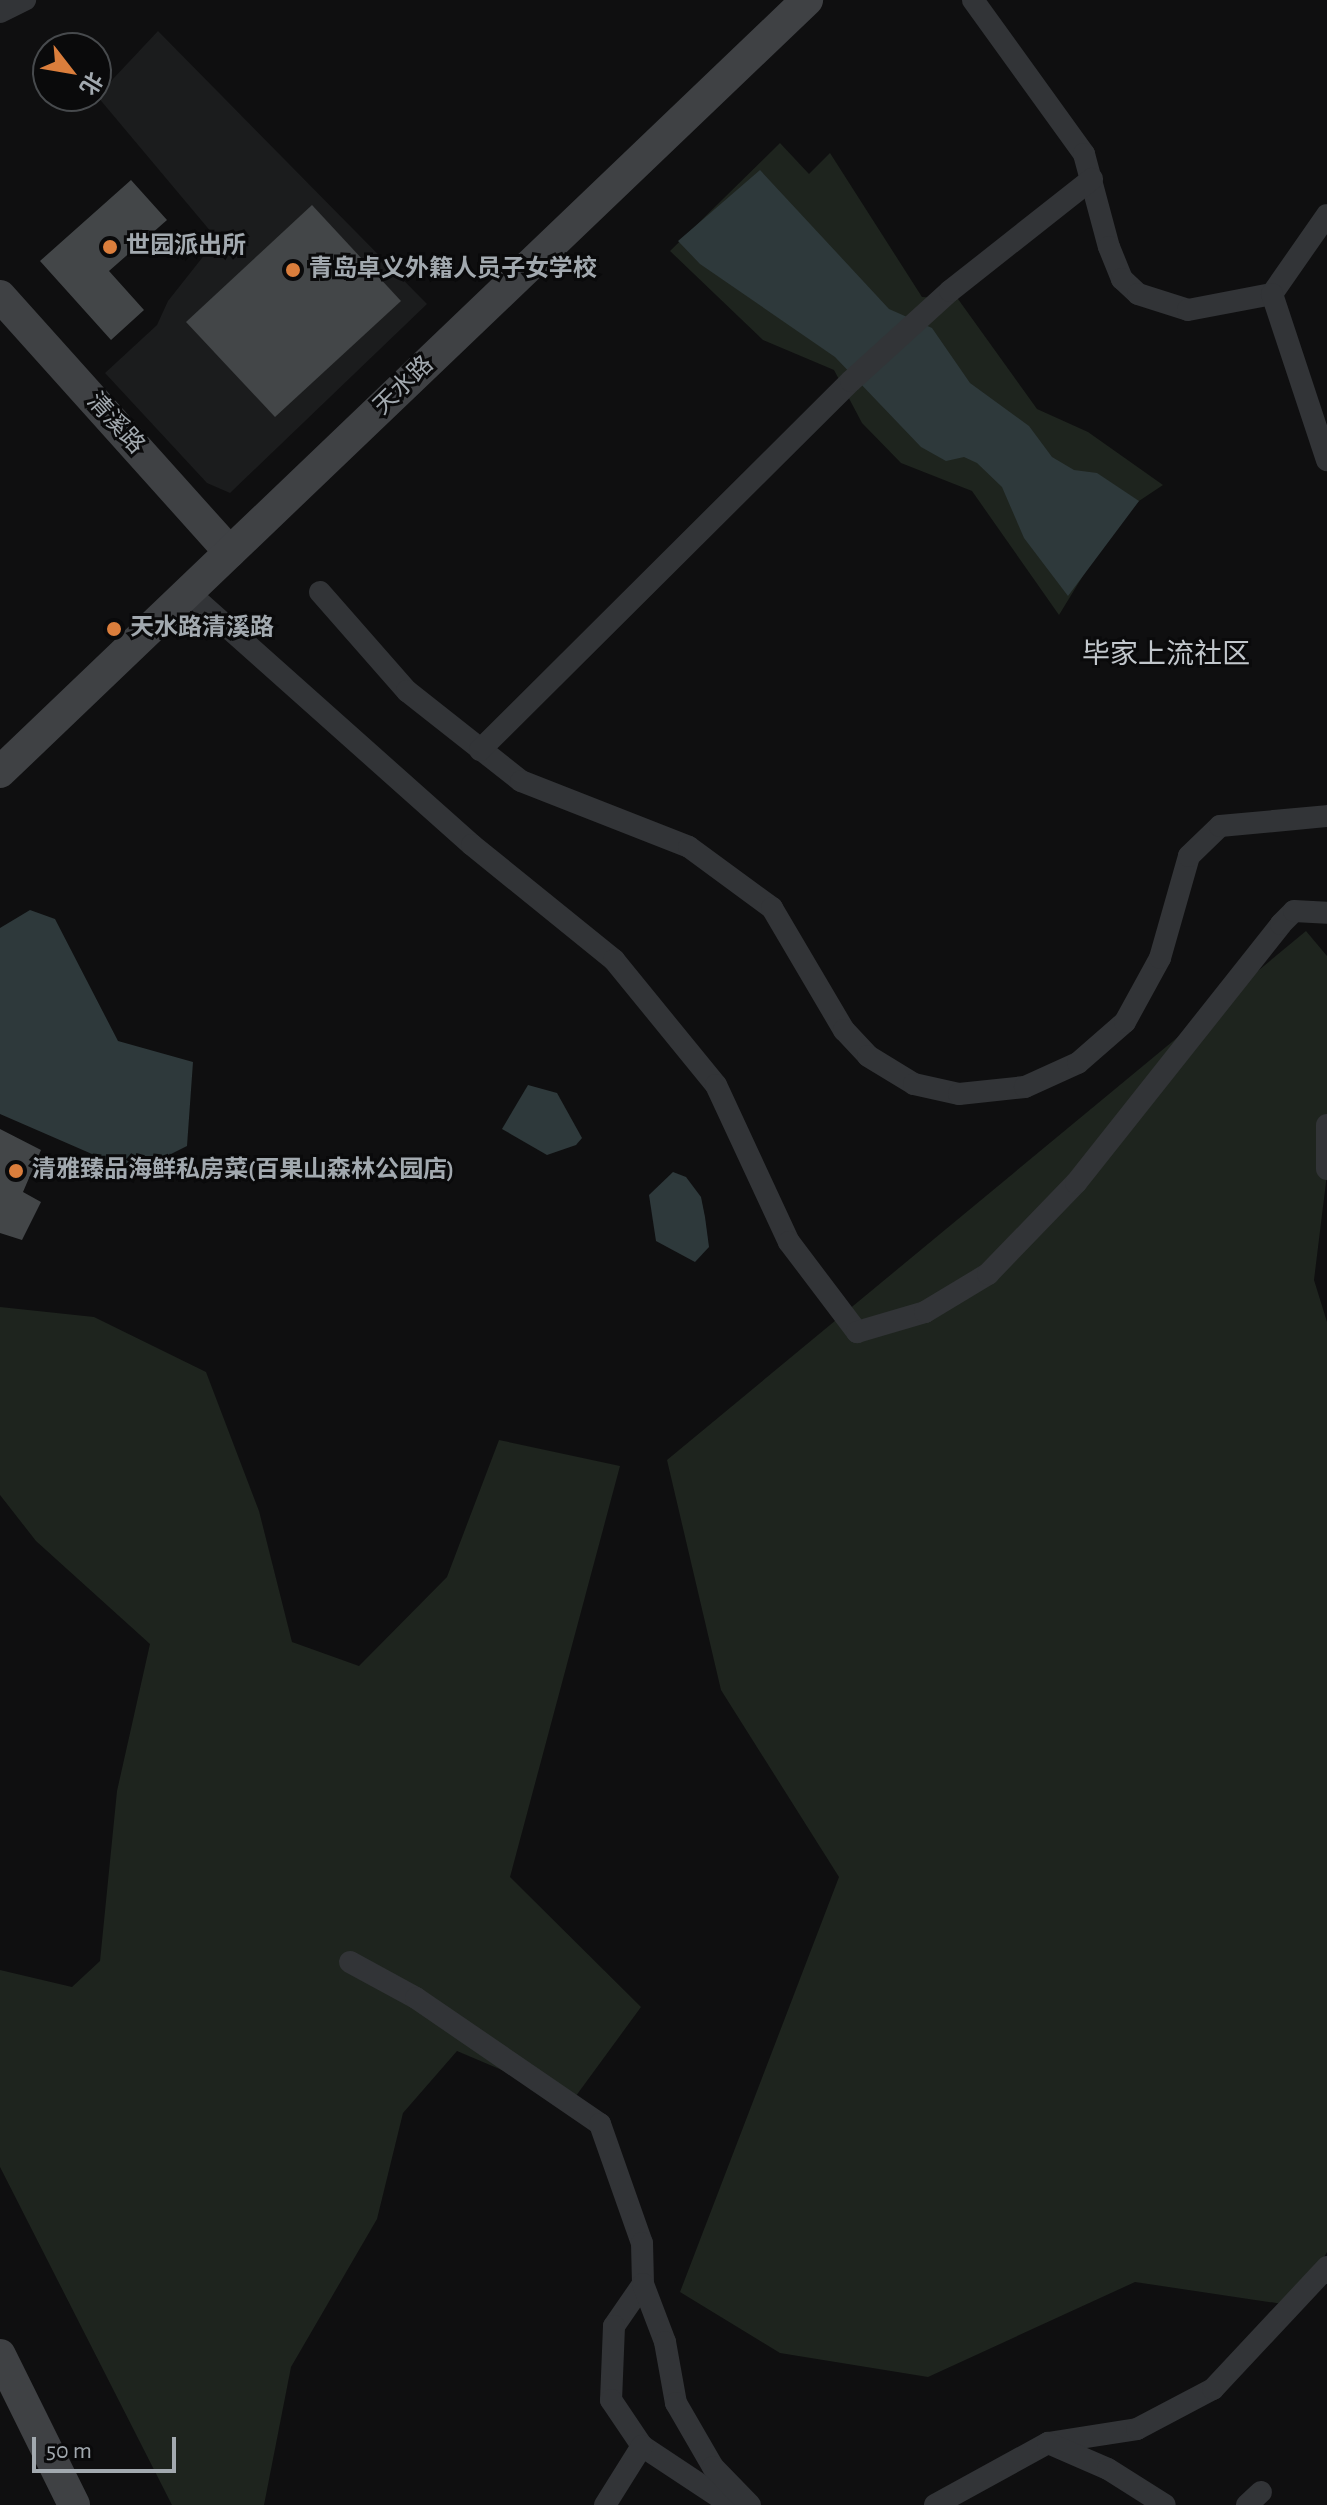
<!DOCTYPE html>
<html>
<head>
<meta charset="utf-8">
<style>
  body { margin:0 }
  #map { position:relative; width:1327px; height:2505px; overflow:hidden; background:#0f0f10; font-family:"Alegreya Sans","Noto Sans SC",sans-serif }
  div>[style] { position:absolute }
  .built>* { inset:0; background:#1b1c1d }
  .green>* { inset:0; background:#1e241e }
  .water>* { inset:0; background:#2e393b }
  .building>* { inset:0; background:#434648 }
  .street>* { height:22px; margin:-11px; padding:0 11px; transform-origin:11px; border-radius:11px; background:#323437 }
  .secondary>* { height:32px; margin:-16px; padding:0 16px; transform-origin:16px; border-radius:16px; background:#3f4144 }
  .dots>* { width:22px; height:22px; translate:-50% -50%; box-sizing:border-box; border:4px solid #0a0a0b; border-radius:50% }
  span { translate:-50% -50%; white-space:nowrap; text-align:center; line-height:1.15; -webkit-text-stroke:6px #0a0a0b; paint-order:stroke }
  .poi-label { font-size:24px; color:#a2a9af; font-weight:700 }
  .left { translate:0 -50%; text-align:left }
  .street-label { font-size:24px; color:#a2a9af }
  .quarter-label { font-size:28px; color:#c2c7cc }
  .north { position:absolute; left:32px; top:32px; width:80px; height:80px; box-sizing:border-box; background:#0a0a0b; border:2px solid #474a4d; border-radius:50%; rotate:121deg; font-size:22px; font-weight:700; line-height:32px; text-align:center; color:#a2a9af }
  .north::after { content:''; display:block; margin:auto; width:28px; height:36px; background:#db7e3c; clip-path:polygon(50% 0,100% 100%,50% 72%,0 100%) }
  .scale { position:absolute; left:32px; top:2437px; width:144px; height:36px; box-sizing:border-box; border:4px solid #a2a9af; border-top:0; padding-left:10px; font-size:24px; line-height:28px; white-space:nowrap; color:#a2a9af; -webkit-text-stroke:6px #0a0a0b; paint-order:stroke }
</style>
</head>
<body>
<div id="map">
  <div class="built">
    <div style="clip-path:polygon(158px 31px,427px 304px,230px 493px,207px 483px,105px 373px,157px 325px,168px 301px,217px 239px,97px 96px)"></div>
  </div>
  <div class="green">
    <div style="clip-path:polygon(780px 143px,809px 174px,830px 153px,922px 297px,958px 299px,1037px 409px,1088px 432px,1163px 485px,1139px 501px,1103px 543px,1059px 615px,972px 491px,901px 463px,862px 423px,834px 370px,763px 340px,670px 251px)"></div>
    <div style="clip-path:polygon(1306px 931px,1327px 956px,1327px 1174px,1314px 1280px,1327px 1322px,1327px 2252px,1296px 2306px,1135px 2282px,928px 2377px,780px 2353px,680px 2292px,839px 1877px,721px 1690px,667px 1460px)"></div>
    <div style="clip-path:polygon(0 1307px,94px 1317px,206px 1372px,259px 1511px,292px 1642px,359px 1666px,447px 1577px,499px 1440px,620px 1466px,510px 1877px,641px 2007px,573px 2100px,457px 2051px,403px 2113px,377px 2219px,291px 2367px,264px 2505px,172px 2505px,0 2167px,0 1970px,72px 1987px,100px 1961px,117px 1791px,150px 1644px,36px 1541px,0 1495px)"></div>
  </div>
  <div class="water">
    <div style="clip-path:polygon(760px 170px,889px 309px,932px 328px,970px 383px,1029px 426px,1052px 457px,1074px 470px,1097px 473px,1139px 501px,1068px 596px,1024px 538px,1002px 487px,977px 463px,964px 457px,946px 461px,921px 447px,835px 357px,700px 264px,678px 241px)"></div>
    <div style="clip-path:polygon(30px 910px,55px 919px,118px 1041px,193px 1062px,187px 1146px,155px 1162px,115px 1164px,0 1114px,0 928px)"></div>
    <div style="clip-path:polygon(528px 1085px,557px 1093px,582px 1138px,576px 1145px,547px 1155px,502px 1129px)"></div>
    <div style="clip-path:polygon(673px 1172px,686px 1177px,701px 1197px,705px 1217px,709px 1247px,695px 1262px,656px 1241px,649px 1195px)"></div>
  </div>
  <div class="building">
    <div style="clip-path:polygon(131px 180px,167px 220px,109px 271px,144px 310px,111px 340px,40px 261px)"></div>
    <div style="clip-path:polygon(312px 205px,401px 301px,275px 417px,186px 322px)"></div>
    <div style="clip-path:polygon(0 1129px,41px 1150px,23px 1192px,41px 1202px,22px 1240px,0 1233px)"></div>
  </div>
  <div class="street">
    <div style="left:973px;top:0;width:190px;rotate:54.2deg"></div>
    <div style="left:1084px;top:154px;width:96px;rotate:75deg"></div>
    <div style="left:1109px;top:247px;width:35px;rotate:68deg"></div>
    <div style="left:1122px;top:279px;width:22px;rotate:43deg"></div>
    <div style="left:1138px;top:294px;width:52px;rotate:17.7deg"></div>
    <div style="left:1188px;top:310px;width:86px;rotate:-10.8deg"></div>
    <div style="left:1272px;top:294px;width:96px;rotate:-55.2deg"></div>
    <div style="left:0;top:12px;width:28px;rotate:-26deg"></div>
    <div style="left:1272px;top:294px;width:175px;rotate:71.7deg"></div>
    <div style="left:188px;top:592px;width:380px;rotate:41.7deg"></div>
    <div style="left:472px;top:845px;width:183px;rotate:39deg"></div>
    <div style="left:614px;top:960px;width:161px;rotate:50.8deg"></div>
    <div style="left:716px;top:1085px;width:173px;rotate:65.1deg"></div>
    <div style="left:789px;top:1242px;width:113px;rotate:52.9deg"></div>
    <div style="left:857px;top:1332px;width:71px;rotate:-16.4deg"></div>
    <div style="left:925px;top:1312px;width:74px;rotate:-31.1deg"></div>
    <div style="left:988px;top:1274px;width:127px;rotate:-46deg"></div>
    <div style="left:1076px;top:1183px;width:330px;rotate:-51.6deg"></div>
    <div style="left:1281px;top:924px;width:18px;rotate:-45deg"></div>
    <div style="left:1294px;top:911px;width:33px;rotate:3deg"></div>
    <div style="left:320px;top:592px;width:132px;rotate:48.7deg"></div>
    <div style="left:407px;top:691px;width:145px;rotate:38.3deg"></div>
    <div style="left:521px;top:781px;width:180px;rotate:21.4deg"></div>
    <div style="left:689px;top:847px;width:103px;rotate:36.3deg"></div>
    <div style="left:772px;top:908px;width:142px;rotate:59.5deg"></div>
    <div style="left:844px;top:1030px;width:35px;rotate:47deg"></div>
    <div style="left:868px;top:1056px;width:54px;rotate:31.3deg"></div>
    <div style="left:914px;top:1084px;width:46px;rotate:12.5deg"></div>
    <div style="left:959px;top:1094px;width:66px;rotate:-6.1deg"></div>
    <div style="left:1025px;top:1087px;width:58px;rotate:-24.4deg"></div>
    <div style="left:1078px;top:1063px;width:62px;rotate:-41.1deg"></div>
    <div style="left:1125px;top:1022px;width:73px;rotate:-61.3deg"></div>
    <div style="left:1160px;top:958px;width:106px;rotate:-74.1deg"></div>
    <div style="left:1189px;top:856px;width:43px;rotate:-44.1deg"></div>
    <div style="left:1220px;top:826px;width:107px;rotate:-5.3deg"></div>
    <div style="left:480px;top:750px;width:523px;rotate:-44.85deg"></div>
    <div style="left:851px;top:381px;width:134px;rotate:-42.3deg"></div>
    <div style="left:950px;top:291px;width:181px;rotate:-38.3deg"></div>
    <div style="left:1327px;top:1125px;width:44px;rotate:90deg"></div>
    <div style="left:350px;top:1962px;width:75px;rotate:28.6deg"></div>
    <div style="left:416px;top:1998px;width:223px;rotate:34.4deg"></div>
    <div style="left:600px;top:2124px;width:126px;rotate:70.6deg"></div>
    <div style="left:642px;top:2243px;width:41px;rotate:88.6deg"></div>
    <div style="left:643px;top:2284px;width:51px;rotate:124.6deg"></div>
    <div style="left:614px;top:2326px;width:74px;rotate:92.3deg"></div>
    <div style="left:611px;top:2400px;width:55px;rotate:56deg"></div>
    <div style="left:642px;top:2446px;width:107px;rotate:33.5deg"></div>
    <div style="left:643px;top:2284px;width:62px;rotate:69.2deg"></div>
    <div style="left:665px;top:2342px;width:62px;rotate:79.8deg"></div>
    <div style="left:676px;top:2403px;width:74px;rotate:60deg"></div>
    <div style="left:713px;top:2467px;width:53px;rotate:45.8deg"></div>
    <div style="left:1048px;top:2443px;width:90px;rotate:-8.9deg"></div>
    <div style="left:1137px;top:2429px;width:86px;rotate:-27.8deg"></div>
    <div style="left:1213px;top:2389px;width:167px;rotate:-46.9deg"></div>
    <div style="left:605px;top:2505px;width:70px;rotate:-57.9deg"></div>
    <div style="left:935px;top:2505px;width:129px;rotate:-28.8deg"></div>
    <div style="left:1048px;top:2443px;width:65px;rotate:23.4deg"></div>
    <div style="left:1108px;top:2469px;width:67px;rotate:32.3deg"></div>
    <div style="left:1247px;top:2505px;width:19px;rotate:-43deg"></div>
  </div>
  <div class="secondary">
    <div style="left:0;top:296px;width:344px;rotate:48.1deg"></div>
    <div style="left:0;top:772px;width:1117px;rotate:-43.73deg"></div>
    <div style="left:0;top:2355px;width:167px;rotate:63.7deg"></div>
  </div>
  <div class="dots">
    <div style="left:110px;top:247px;background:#db7e3c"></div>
    <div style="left:293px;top:270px;background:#db7e3c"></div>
    <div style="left:114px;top:629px;background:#db7e3c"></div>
    <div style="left:16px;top:1171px;background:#db7e3c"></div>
  </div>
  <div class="poi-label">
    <span class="left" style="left:126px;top:247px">世园派出所</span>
    <span class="left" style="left:309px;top:270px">青岛卓义外籍人员子女学校</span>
    <span class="left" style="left:130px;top:629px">天水路清溪路</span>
    <span class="left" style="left:32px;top:1171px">清雅臻品海鲜私房菜(百果山森林公园店)</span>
  </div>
  <div class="street-label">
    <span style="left:404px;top:386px;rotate:-44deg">天水路</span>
    <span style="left:115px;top:424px;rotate:48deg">清溪路</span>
  </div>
  <div class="quarter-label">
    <span style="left:1166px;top:655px">毕家上流社区</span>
  </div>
  <div class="north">北</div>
  <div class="scale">50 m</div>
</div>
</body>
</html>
